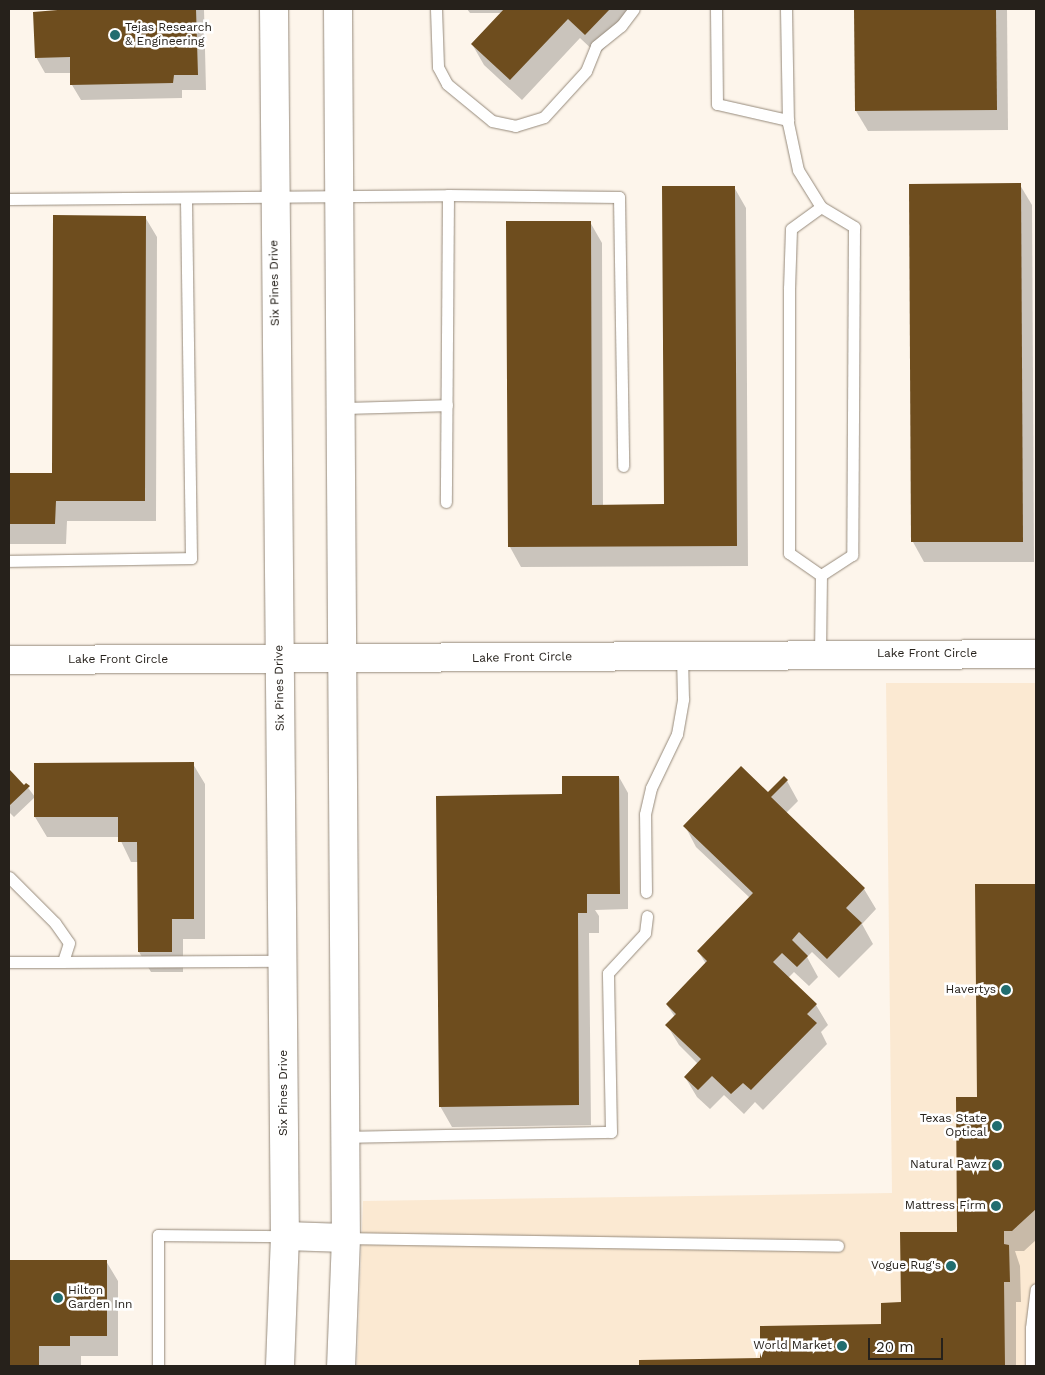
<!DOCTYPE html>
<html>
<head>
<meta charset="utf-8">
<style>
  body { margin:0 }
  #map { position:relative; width:1045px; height:1375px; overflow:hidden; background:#fdf5eb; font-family:"Work Sans",sans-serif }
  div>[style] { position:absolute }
  .built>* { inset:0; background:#fbe9d2 }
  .shadow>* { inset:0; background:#0003 }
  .building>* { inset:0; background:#6e4d1e }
  .roads { filter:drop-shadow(0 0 1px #968a7b) drop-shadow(0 0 1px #968a7b) }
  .service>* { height:11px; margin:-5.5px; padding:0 5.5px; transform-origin:5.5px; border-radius:5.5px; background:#fff }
  .tertiary>* { height:28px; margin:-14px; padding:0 14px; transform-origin:14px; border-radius:14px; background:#fff }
  .dots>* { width:14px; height:14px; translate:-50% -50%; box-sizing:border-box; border:2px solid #fff; border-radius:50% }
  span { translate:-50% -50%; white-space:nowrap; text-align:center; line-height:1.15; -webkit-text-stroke:5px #fff; paint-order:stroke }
  .poi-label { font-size:12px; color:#26211b }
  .left { translate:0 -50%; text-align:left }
  .right { translate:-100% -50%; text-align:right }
  .street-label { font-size:12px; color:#26211b }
  .frame { position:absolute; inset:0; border:10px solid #26211b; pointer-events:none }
  .scale { position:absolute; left:868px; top:1338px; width:75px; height:22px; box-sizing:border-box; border:2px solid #26211b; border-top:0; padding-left:6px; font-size:15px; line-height:18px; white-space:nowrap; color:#26211b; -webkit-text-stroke:4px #fff; paint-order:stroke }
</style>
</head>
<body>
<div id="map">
  <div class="built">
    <div style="clip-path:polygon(886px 683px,1036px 683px,1036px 1366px,357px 1366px,363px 1201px,892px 1193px)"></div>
  </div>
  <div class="shadow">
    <div style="clip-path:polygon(71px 9px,204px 9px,206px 90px,182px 90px,182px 98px,81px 100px,72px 85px,72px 73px,45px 73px,36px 57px)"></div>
    <div style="clip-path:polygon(467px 9px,639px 9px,639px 10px,598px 55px,580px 38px,522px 100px,484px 65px,472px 44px,501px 13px,470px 13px)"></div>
    <div style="clip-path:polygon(855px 9px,1007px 9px,1008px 130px,868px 131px,856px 111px)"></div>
    <div style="clip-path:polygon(910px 185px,1020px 185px,1032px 205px,1034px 562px,924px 562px,913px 542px)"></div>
    <div style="clip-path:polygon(734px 187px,746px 208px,748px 566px,521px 567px,510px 547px,590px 222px,602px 243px,603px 506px,665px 506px)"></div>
    <div style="clip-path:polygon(145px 217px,157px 237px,156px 521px,67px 521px,66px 544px,9px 544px,9px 474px,53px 474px)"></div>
    <div style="clip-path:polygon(193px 764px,205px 784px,205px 939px,183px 939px,183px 972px,151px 972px,139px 952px,139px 862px,131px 862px,119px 837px,47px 837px,35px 817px)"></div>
    <div style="clip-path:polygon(9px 771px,24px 787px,26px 785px,35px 797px,14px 817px,9px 812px)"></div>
    <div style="clip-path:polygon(619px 777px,628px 793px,628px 909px,595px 910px,599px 916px,599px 933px,589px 933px,591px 1125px,452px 1127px,440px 1106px,561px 796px)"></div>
    <div style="clip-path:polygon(787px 781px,798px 801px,786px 813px,864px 889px,876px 909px,862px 924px,873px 944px,839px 978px,812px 952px,807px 957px,818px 977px,809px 986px,794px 972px,788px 978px,816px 1005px,828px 1025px,821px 1032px,827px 1044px,763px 1110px,755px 1102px,744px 1114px,724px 1095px,710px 1109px,697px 1097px,685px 1077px,698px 1064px,679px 1045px,667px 1025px,675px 1017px,667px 1005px,706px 964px,698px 951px,750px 898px,696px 847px,685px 826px,768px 794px)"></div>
    <div style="clip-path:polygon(976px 885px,1036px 885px,1036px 1240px,1024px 1251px,1015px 1251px,1020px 1266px,1021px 1302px,1016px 1302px,1016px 1366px,640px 1366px,640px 1361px,761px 1359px,882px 1325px,959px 1233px,979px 1098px)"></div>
    <div style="clip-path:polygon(9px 1261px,106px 1261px,118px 1281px,118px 1356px,81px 1356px,81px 1366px,9px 1366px)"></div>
  </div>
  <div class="building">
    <div style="clip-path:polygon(70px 9px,196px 9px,198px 75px,174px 75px,173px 83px,70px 85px,70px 57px,35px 58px,33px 12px)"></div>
    <div style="clip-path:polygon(504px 9px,610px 9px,585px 35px,568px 19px,510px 80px,471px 44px)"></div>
    <div style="clip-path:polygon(854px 9px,996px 9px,997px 110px,855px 111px)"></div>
    <div style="clip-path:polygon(1021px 183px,1023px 542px,911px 542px,909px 184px)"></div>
    <div style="clip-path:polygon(662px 186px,735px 186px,737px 546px,508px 547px,506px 221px,591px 221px,592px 505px,664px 504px)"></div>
    <div style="clip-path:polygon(53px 215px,146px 216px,145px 501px,56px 501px,55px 524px,9px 524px,9px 473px,52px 473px)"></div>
    <div style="clip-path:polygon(194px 762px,194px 919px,172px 919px,172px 952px,138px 952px,137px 842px,118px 842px,118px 817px,34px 817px,34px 763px)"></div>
    <div style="clip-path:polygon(741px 766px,768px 792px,784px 776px,788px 780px,771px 797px,865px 888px,846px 908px,862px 923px,827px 959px,799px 932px,792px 940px,808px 956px,797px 967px,782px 953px,773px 962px,817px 1004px,807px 1014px,817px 1023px,751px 1090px,743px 1083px,731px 1094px,712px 1076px,698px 1090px,684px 1077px,701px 1059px,665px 1025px,676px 1014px,666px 1004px,707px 961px,697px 951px,753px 893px,683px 826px)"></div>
    <div style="clip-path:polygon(9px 769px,24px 785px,26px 783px,30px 786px,9px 806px)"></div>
    <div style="clip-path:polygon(562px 776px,619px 776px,620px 894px,587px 894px,587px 913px,578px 913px,579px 1105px,439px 1107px,436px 796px,562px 794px)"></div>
    <div style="clip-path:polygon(975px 884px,1036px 884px,1036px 1209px,1012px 1231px,1004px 1231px,1004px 1244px,1009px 1245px,1010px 1282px,1004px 1282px,1005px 1366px,639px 1366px,639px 1360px,760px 1358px,760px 1326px,881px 1324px,881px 1303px,901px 1302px,900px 1232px,957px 1232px,956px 1097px,977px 1097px)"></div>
    <div style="clip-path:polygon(9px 1260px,107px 1260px,107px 1336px,70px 1336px,70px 1346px,39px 1346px,39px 1366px,9px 1366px)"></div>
  </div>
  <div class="roads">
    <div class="service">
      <div style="left:436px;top:9px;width:58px;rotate:88deg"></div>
      <div style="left:438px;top:67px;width:19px;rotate:62deg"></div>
      <div style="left:447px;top:84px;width:58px;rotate:39.4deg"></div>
      <div style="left:492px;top:121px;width:24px;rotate:12deg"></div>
      <div style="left:515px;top:126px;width:30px;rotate:-17deg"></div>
      <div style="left:544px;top:117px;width:62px;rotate:-47.6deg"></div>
      <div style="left:586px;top:71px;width:27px;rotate:-68deg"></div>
      <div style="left:596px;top:46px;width:32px;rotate:-39deg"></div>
      <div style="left:621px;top:26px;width:21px;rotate:-53deg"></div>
      <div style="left:716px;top:9px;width:95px;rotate:89.4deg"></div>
      <div style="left:717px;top:104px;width:73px;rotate:12.7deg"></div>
      <div style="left:786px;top:9px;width:114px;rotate:89deg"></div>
      <div style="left:788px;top:123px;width:48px;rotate:78deg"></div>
      <div style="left:798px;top:170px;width:44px;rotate:58.1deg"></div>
      <div style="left:821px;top:207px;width:39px;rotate:31deg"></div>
      <div style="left:854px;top:227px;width:328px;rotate:90.3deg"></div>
      <div style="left:852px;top:555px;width:37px;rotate:147deg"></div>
      <div style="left:448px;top:195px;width:171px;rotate:0.7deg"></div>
      <div style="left:619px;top:197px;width:269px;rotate:89.1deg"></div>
      <div style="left:9px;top:199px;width:439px;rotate:-0.5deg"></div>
      <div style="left:448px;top:195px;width:307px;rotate:90.4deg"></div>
      <div style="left:821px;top:207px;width:37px;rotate:144deg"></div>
      <div style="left:791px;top:229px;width:59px;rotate:91.9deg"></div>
      <div style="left:789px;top:288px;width:265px;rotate:90deg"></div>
      <div style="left:789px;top:553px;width:39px;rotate:35deg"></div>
      <div style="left:341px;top:408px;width:106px;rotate:-1.6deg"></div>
      <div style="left:9px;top:561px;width:182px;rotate:-0.9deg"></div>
      <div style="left:191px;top:558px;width:360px;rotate:-90.8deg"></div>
      <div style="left:820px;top:655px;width:80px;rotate:-89.3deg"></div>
      <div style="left:9px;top:877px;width:65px;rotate:45deg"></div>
      <div style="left:55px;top:923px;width:24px;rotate:55deg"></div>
      <div style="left:69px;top:943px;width:20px;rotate:108deg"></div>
      <div style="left:63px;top:962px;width:54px;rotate:180deg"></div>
      <div style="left:646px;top:892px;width:78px;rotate:-90.7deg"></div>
      <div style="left:645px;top:814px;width:27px;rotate:-77deg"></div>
      <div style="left:651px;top:788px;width:60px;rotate:-64.3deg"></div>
      <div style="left:677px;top:734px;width:36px;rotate:-80deg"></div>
      <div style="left:683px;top:699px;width:43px;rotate:-91.3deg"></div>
      <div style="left:63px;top:962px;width:219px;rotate:-0.3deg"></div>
      <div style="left:345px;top:1137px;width:266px;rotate:-1.1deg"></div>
      <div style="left:611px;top:1132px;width:159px;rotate:-91.1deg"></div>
      <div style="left:608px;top:973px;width:54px;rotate:-47.2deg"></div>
      <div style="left:645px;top:933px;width:17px;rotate:-83deg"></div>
      <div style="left:346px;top:1238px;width:492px;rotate:0.9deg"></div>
      <div style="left:158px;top:1366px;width:131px;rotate:-90deg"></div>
      <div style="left:158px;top:1235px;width:127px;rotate:0.5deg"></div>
      <div style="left:1031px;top:1366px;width:38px;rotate:-90deg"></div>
      <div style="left:1031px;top:1328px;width:39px;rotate:-83deg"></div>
    </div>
    <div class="tertiary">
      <div style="left:274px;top:9px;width:1227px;rotate:89.49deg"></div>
      <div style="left:285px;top:1236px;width:130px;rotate:92.2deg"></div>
      <div style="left:338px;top:9px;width:1229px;rotate:89.63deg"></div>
      <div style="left:346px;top:1238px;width:128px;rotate:92.2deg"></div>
      <div style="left:9px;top:660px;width:1027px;rotate:-0.33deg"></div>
      <div style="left:285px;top:1236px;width:61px;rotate:1.9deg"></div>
    </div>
  </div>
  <div class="dots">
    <div style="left:115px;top:35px;background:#216d6f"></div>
    <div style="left:1006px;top:990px;background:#216d6f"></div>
    <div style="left:997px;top:1126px;background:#216d6f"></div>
    <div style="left:997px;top:1165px;background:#216d6f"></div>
    <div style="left:996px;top:1206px;background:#216d6f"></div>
    <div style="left:951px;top:1266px;background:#216d6f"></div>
    <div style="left:58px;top:1298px;background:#216d6f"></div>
    <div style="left:842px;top:1346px;background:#216d6f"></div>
  </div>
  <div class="poi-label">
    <span class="left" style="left:125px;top:35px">Tejas Research<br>&amp; Engineering</span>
    <span class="right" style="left:996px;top:990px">Havertys</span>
    <span class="right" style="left:987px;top:1126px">Texas State<br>Optical</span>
    <span class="right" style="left:987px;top:1165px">Natural Pawz</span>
    <span class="right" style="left:986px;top:1206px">Mattress Firm</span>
    <span class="right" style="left:941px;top:1266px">Vogue Rug's</span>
    <span class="left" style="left:68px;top:1298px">Hilton<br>Garden Inn</span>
    <span class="right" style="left:832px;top:1346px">World Market</span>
  </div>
  <div class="street-label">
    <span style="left:275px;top:283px;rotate:-91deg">Six Pines Drive</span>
    <span style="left:927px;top:654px">Lake Front Circle</span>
    <span style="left:522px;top:658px;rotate:-1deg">Lake Front Circle</span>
    <span style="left:118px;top:660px">Lake Front Circle</span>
    <span style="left:280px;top:688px;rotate:-91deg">Six Pines Drive</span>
    <span style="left:284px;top:1093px;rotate:-90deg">Six Pines Drive</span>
  </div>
  <div class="frame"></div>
  <div class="scale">20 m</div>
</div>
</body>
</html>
